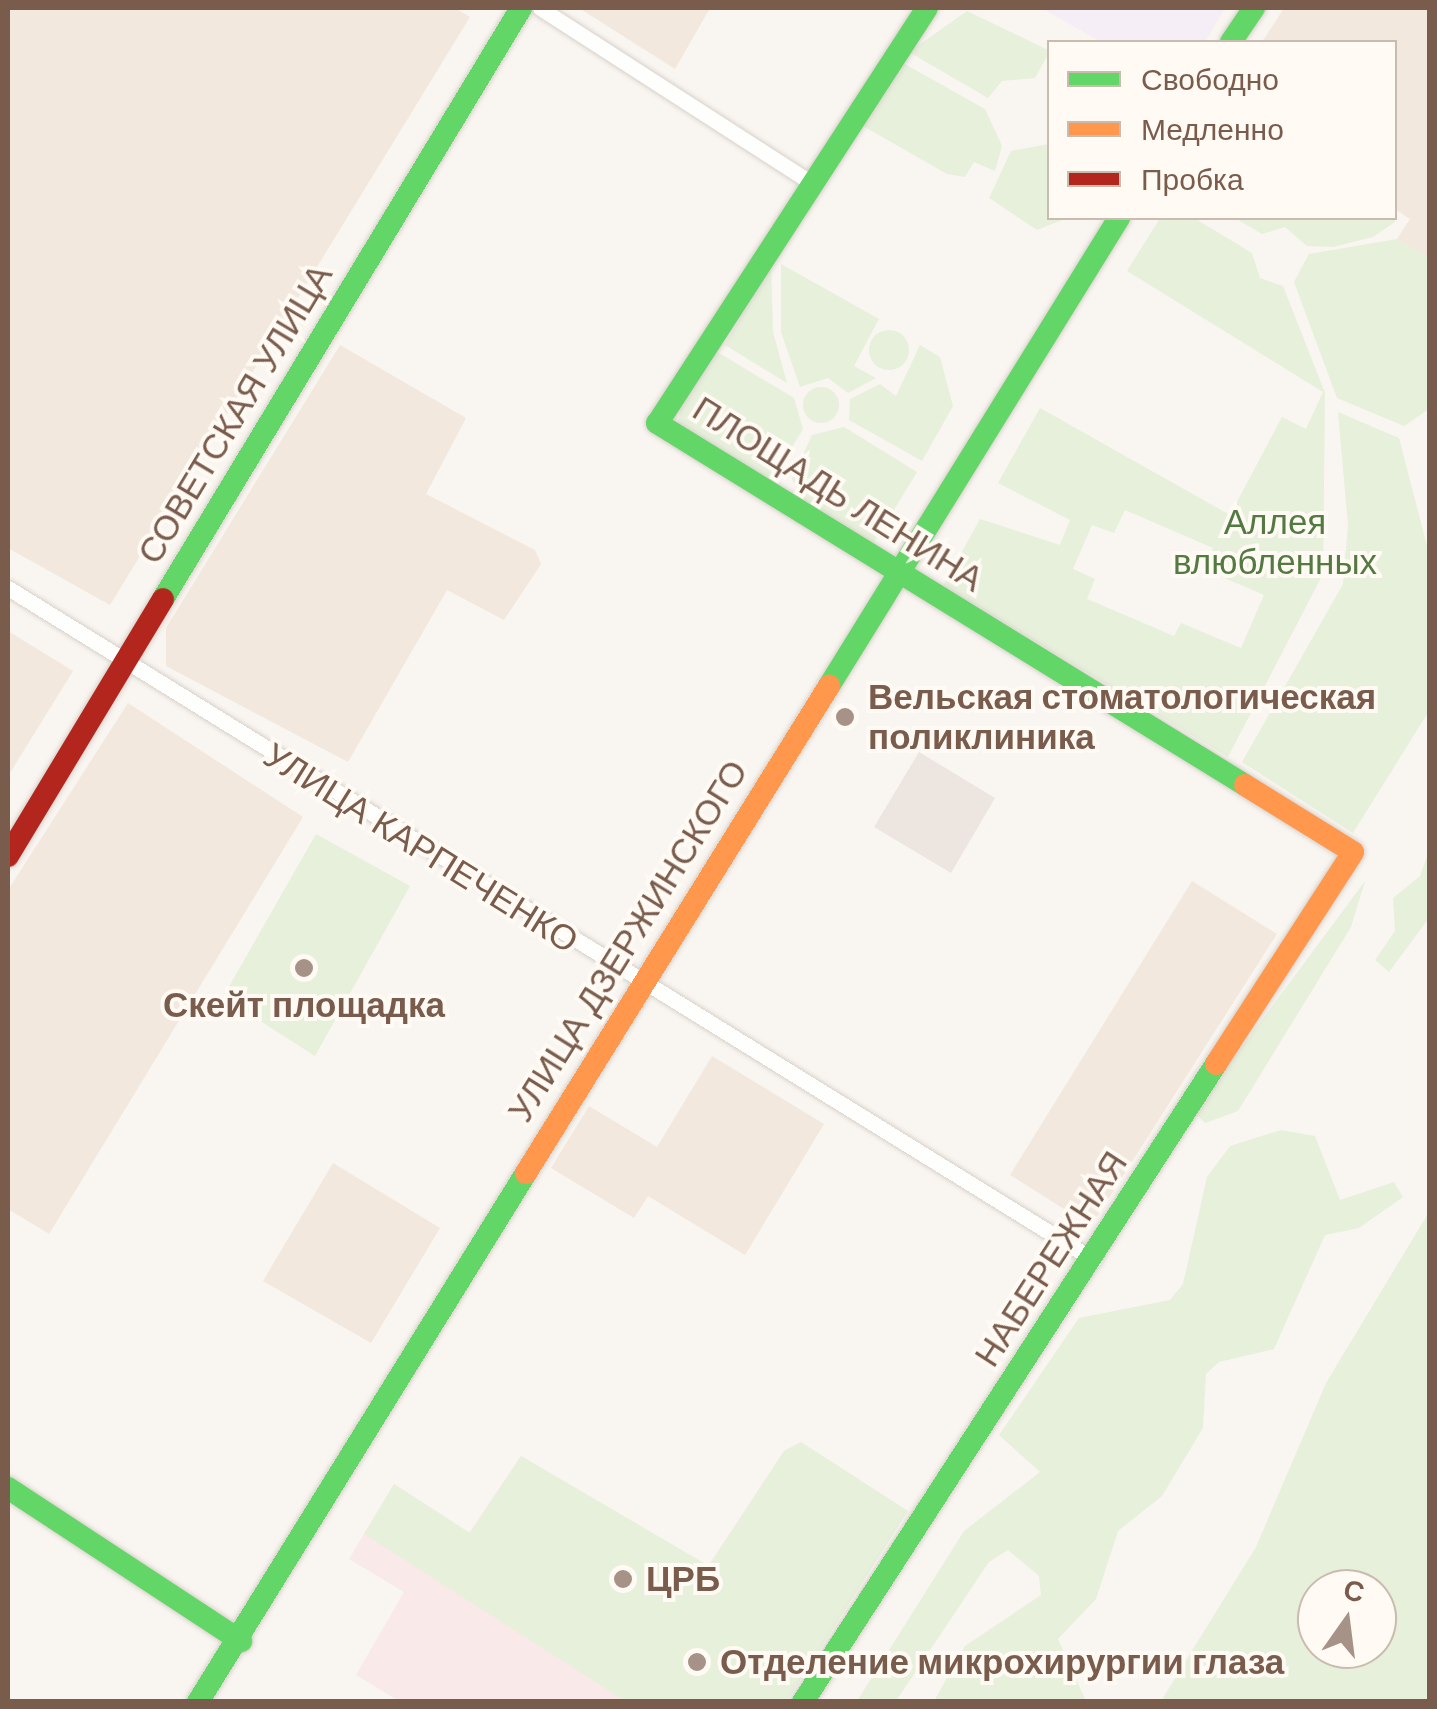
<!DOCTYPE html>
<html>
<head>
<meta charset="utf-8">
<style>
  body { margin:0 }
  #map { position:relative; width:1437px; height:1709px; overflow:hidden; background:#f9f5f0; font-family:"DM Sans",sans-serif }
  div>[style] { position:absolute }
  .residential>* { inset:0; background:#f2e8de }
  .industrial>* { inset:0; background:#ede5e0 }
  .education>* { inset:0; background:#f6eef6 }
  .medical>* { inset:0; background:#fae9e9 }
  .green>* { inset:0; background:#e7f0db }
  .round { border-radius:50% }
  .roads { filter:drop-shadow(0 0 2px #d7d1cb) drop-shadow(0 0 2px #d7d1cb) }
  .street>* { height:15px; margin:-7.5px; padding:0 7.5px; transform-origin:7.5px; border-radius:7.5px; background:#fefefd }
  .fast>* { height:22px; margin:-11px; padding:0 11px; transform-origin:11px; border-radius:11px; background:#63d668 }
  .slow>* { height:22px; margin:-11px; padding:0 11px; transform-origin:11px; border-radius:11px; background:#ff974d }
  .jam>* { height:22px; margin:-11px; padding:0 11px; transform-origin:11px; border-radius:11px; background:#b3261e }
  .dots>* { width:28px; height:28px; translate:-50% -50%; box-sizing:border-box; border:5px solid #fffaf3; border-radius:50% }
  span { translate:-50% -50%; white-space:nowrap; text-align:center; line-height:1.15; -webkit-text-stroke:8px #fffaf3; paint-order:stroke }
  .street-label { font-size:35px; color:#7a5c4d }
  .park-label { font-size:35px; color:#537a41 }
  .poi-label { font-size:35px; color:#7a5c4d; font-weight:700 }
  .left { translate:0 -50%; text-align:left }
  .frame { position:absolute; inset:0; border:10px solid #7a5c4d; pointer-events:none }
  .legend { position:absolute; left:1047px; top:40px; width:350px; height:180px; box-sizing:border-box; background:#fffaf3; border:2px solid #cabbb1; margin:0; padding:12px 18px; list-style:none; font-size:30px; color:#7a5c4d }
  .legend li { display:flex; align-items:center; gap:20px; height:50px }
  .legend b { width:50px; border:2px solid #cabbb1 }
  .north { position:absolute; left:1297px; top:1569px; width:100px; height:100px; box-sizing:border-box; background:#fffaf3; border:2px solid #cabbb1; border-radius:50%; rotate:14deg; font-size:28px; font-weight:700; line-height:40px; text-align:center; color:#7a5c4d }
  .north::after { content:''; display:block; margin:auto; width:35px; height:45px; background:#a69286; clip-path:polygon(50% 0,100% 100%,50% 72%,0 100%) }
</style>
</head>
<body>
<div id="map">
  <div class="residential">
    <div style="clip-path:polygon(8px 8px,455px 8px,470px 17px,110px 605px,8px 548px)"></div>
    <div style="clip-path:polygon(579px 8px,710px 8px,675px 69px)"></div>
    <div style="clip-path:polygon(1284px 8px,1429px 8px,1429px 258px,1397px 239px,1410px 219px,1395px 209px,1394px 42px,1262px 42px)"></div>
    <div style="clip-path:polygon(340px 345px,466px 418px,426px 494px,535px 550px,541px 564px,504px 620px,447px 590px,348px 762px,166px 666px,166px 628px)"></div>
    <div style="clip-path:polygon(8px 631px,73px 671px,8px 776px)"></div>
    <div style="clip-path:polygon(128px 703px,303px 817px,49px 1234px,8px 1209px,8px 890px)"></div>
    <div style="clip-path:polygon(1192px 881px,1277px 934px,1091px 1226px,1010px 1175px)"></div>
    <div style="clip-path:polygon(712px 1056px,824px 1124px,745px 1255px,648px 1196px,634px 1218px,551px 1168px,589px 1106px,657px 1147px)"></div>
    <div style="clip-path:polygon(333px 1163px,440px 1228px,371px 1343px,263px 1281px)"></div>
  </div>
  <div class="industrial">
    <div style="clip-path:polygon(919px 752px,995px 798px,951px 873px,874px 827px)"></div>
  </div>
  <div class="education">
    <div style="clip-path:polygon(1041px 8px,1225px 8px,1205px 42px,1101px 42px)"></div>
  </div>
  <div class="medical">
    <div style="clip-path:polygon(801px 1442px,785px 1701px,399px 1701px,356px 1675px,404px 1592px,349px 1559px,394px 1484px,469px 1533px,521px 1456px,708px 1566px,784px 1451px)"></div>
  </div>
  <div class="green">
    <div style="clip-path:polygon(967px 11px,1050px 51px,1035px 78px,1002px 81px,988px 98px,909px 52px)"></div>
    <div style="clip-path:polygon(903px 63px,985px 109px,1002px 146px,995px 171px,974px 162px,965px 177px,947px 174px,863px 126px)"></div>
    <div style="clip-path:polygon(1049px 144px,1050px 218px,1067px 218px,1037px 230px,989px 198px,1011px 151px)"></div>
    <div style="clip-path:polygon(1395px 209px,1395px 222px,1373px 237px,1333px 247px,1307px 246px,1285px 227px,1262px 234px,1235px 218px,1394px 218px)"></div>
    <div style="clip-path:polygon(evenodd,1160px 218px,1194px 218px,1252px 253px,1260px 278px,1283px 286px,1325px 393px,1323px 574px,1228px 757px,943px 586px,980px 519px,1060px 545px,1070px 520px,998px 483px,1040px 408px,1230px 515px,1282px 417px,1306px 429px,1323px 392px,1127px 271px,1160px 218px,1125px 510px,1213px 548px,1204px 569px,1264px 595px,1241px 648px,1181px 623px,1174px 636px,1087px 599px,1095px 579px,1073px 569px,1092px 525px,1114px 533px,1125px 510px)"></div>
    <div style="clip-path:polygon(1397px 239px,1430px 258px,1429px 409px,1404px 426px,1337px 398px,1294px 282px,1309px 254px)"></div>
    <div style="clip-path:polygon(771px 264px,773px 332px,787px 383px,725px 345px)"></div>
    <div style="clip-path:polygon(781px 264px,879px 319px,854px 366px,876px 378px,848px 393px,828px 378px,800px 387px,781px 332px)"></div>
    <div class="round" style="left:869px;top:330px;width:40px;height:40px"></div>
    <div style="clip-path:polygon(920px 345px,940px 357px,953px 406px,922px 461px,849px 420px,850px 399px,880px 384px,896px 396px)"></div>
    <div style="clip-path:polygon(714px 350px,794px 398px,803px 429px,770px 484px,678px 426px,681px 402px)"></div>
    <div class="round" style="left:803px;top:387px;width:36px;height:36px"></div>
    <div style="clip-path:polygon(1338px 412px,1399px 438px,1430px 557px,1429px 711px,1353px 833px,1242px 762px,1343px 584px,1348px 526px)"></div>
    <div style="clip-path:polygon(844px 427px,917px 472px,871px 547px,805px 507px,792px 479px,812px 435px)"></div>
    <div style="clip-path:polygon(316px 834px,410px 886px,315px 1056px,223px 997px)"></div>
    <div style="clip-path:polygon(1429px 851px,1429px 918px,1389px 972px,1375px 960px,1395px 931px,1393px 898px,1420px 876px)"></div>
    <div style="clip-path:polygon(1365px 881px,1351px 927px,1238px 1111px,1205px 1123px,1193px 1111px,1212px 1063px,1244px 1044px)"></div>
    <div style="clip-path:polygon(1281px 1130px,1315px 1136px,1340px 1200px,1394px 1182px,1403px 1197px,1359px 1228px,1325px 1235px,1274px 1349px,1219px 1362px,1206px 1374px,1203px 1428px,1162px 1496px,1118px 1531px,1096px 1599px,1058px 1639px,1086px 1701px,934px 1701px,965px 1646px,1041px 1595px,1039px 1576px,1008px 1550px,989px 1562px,896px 1701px,857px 1701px,964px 1531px,1040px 1472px,999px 1435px,1079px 1318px,1170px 1300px,1183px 1284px,1207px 1177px,1230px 1146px)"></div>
    <div style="clip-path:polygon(evenodd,1429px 1212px,1429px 1701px,1161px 1701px,1256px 1547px,1326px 1383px,1429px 1212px,1317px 1589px,1377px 1589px,1377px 1649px,1317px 1649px,1317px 1589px)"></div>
    <div style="clip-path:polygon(801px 1442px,908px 1511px,787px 1701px,625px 1701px,364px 1534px,394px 1484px,470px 1533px,521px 1456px,709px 1566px,784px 1451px)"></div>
  </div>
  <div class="roads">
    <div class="street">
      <div style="left:540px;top:8px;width:325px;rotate:32.8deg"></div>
      <div style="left:8px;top:588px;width:1277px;rotate:31.75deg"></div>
    </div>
    <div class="fast">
      <div style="left:927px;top:8px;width:495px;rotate:123deg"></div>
      <div style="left:657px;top:423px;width:690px;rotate:31.62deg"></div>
      <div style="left:1231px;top:42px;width:41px;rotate:-55.9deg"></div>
      <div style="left:163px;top:599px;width:691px;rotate:-58.79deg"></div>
      <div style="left:829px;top:686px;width:551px;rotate:-58.22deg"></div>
      <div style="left:8px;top:1488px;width:279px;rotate:33.3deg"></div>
      <div style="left:198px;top:1702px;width:622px;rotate:-58.2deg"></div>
      <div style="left:803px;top:1702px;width:760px;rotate:-57.08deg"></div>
    </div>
    <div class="slow">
      <div style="left:1216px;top:1064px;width:252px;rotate:-57.1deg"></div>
      <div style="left:1353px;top:852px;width:127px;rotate:-148.2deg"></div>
      <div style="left:526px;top:1173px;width:574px;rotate:-58.11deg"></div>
    </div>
    <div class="jam">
      <div style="left:8px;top:856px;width:300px;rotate:-58.9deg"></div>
    </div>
  </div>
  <div class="dots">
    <div style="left:845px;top:717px;background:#a69286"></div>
    <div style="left:304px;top:968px;background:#a69286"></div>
    <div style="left:623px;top:1579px;background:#a69286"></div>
    <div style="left:697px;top:1662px;background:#a69286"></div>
  </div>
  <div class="street-label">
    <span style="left:235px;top:414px;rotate:-59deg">СОВЕТСКАЯ УЛИЦА</span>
    <span style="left:838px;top:494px;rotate:32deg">ПЛОЩАДЬ ЛЕНИНА</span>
    <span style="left:421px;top:848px;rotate:32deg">УЛИЦА КАРПЕЧЕНКО</span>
    <span style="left:628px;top:941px;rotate:-58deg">УЛИЦА ДЗЕРЖИНСКОГО</span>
    <span style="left:1051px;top:1259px;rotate:-57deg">НАБЕРЕЖНАЯ</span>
  </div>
  <div class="park-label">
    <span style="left:1275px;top:542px">Аллея<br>влюбленных</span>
  </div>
  <div class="poi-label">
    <span class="left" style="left:868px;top:717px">Вельская стоматологическая<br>поликлиника</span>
    <span style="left:304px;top:1005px">Скейт площадка</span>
    <span class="left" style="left:646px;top:1579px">ЦРБ</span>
    <span class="left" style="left:720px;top:1662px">Отделение микрохирургии глаза</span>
  </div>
  <div class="frame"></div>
  <ul class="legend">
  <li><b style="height:12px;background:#63d668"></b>Свободно</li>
  <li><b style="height:12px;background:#ff974d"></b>Медленно</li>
  <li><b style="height:12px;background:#b3261e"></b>Пробка</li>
  </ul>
  <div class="north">С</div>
</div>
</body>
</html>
